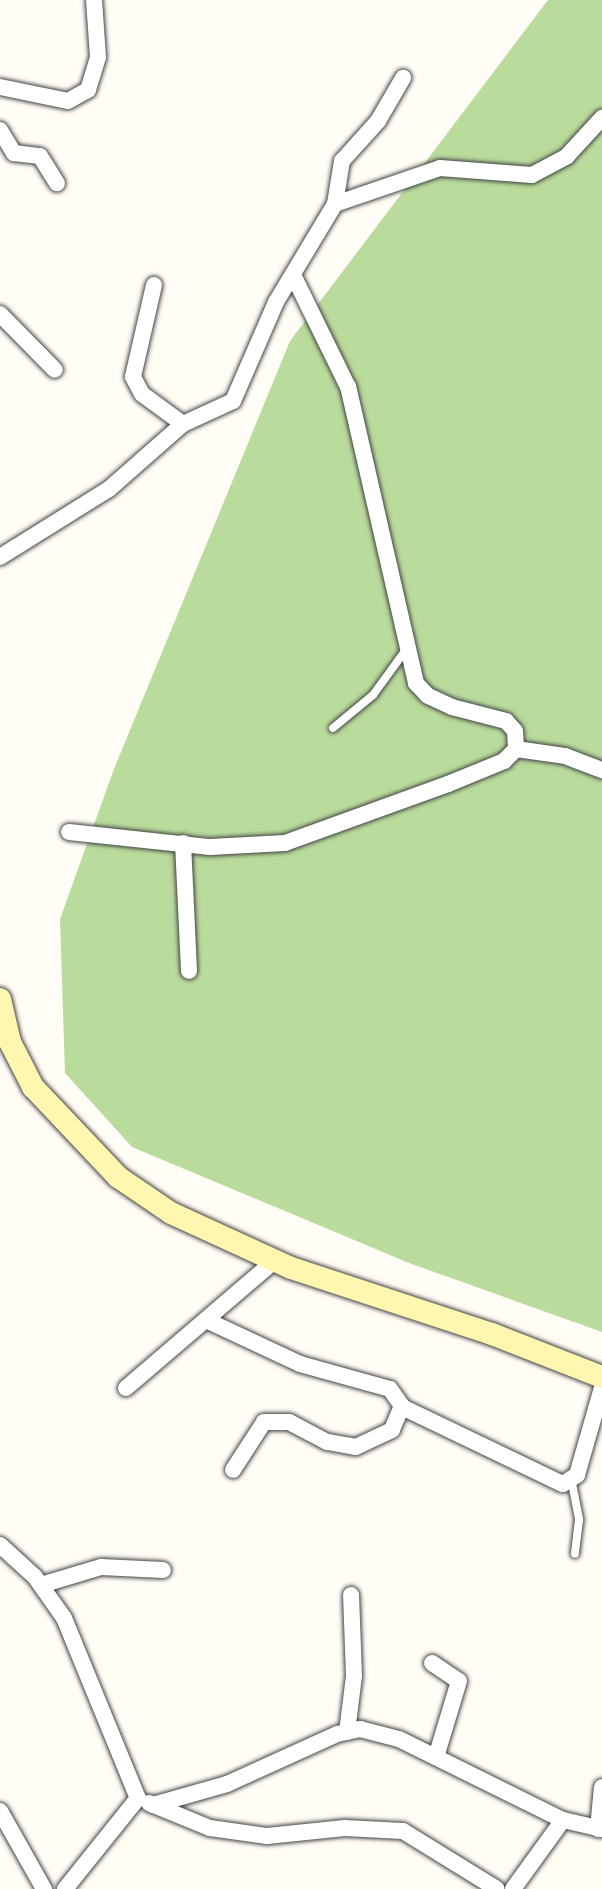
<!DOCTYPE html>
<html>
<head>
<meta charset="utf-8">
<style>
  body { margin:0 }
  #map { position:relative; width:602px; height:1889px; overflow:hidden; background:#fffdf5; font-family:Merriweather,serif }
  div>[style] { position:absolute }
  .forest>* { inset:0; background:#b9dc9c }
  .roads { filter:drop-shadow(0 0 2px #444) drop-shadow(0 0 2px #444) }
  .lane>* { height:8px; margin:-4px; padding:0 4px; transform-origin:4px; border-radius:4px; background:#fff }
  .street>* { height:16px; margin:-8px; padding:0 8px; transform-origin:8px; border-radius:8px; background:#fff }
  .secondary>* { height:22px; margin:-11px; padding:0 11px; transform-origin:11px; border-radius:11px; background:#fff6b0 }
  span { translate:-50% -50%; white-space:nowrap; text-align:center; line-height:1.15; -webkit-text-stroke:6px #fff; paint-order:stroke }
</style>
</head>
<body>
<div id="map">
  <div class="forest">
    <div style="clip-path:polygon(548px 0,602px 0,602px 1332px,409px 1263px,132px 1147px,65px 1073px,60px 919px,114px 769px,290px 341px)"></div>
  </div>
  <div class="roads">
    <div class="lane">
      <div style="left:333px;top:728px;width:52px;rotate:-39.5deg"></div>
      <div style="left:373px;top:695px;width:54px;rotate:-54deg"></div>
      <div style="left:572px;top:1483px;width:38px;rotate:79deg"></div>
      <div style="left:579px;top:1520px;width:34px;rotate:97deg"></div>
    </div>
    <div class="street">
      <div style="left:0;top:87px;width:69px;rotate:11.6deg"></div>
      <div style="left:68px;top:101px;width:23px;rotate:-29deg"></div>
      <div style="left:88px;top:90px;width:34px;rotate:-73deg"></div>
      <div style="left:98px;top:57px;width:57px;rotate:-94deg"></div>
      <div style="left:0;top:130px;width:27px;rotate:59deg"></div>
      <div style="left:14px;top:153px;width:26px;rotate:7deg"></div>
      <div style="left:40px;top:156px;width:32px;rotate:58deg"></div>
      <div style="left:335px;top:204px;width:44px;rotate:-80.8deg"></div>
      <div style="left:342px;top:161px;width:54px;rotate:-48deg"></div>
      <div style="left:378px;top:121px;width:50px;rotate:-59.8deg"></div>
      <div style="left:154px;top:285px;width:94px;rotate:102.9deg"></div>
      <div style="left:133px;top:377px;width:19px;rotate:62deg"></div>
      <div style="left:142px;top:394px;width:51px;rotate:36.2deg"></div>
      <div style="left:0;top:314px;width:78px;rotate:45.5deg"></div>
      <div style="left:0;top:557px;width:128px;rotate:-32deg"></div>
      <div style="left:109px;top:489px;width:98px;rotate:-41.3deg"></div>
      <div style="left:183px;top:424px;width:55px;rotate:-24.7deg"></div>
      <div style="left:233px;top:401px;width:108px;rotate:-66.5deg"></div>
      <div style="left:276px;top:302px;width:114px;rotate:-59deg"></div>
      <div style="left:335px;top:204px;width:111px;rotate:-18.9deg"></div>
      <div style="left:440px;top:168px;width:92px;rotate:4.4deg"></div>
      <div style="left:532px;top:175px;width:40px;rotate:-28deg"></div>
      <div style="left:567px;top:156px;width:52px;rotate:-47.4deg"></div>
      <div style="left:516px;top:749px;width:49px;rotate:8.1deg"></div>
      <div style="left:565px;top:756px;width:40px;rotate:21deg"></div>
      <div style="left:69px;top:832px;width:142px;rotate:6.1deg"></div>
      <div style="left:210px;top:847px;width:75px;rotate:-3.1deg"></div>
      <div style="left:285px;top:843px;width:173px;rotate:-19.9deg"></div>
      <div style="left:448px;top:784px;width:61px;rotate:-22.3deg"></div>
      <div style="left:504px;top:761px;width:17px;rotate:-45deg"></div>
      <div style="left:516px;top:749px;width:18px;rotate:-93deg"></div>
      <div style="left:515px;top:731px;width:13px;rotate:-132deg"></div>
      <div style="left:506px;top:721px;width:56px;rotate:-165.5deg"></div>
      <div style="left:452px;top:707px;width:26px;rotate:-155deg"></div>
      <div style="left:428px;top:696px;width:18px;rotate:-133deg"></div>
      <div style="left:416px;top:683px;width:304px;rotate:-102.9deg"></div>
      <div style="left:348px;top:387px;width:123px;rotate:-116.1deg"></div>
      <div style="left:183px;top:843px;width:128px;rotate:87.3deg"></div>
      <div style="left:206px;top:1320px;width:104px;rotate:25.1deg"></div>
      <div style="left:300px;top:1364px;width:93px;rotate:15.5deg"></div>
      <div style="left:390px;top:1389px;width:21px;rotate:55deg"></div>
      <div style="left:402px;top:1406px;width:26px;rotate:113deg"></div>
      <div style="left:392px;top:1430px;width:40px;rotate:155deg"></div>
      <div style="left:356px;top:1447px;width:29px;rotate:-170deg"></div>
      <div style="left:327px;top:1442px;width:43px;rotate:-152.2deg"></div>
      <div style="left:289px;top:1422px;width:25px;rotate:180deg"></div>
      <div style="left:264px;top:1422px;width:57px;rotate:122.9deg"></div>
      <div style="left:126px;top:1388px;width:195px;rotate:-40.6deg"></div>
      <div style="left:402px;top:1407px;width:178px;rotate:25.6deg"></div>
      <div style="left:563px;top:1484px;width:17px;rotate:-33deg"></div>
      <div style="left:577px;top:1475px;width:91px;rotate:-74deg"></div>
      <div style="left:0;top:1545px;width:47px;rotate:42.4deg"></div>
      <div style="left:35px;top:1577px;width:50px;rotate:54.7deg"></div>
      <div style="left:64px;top:1618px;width:195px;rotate:67.7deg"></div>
      <div style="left:138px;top:1798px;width:117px;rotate:128.7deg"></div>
      <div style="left:41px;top:1585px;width:63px;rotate:-16.7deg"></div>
      <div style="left:101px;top:1567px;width:62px;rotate:2.8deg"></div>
      <div style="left:432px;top:1663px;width:32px;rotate:34deg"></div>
      <div style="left:459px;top:1681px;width:79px;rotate:106.8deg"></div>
      <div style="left:347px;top:1732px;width:56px;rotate:-82.9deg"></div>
      <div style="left:354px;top:1676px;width:81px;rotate:-92.1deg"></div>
      <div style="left:149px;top:1803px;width:66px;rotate:22.3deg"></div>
      <div style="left:210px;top:1828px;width:58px;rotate:8deg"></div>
      <div style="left:267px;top:1836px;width:78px;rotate:-5.9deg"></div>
      <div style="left:345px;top:1828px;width:58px;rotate:3deg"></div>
      <div style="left:403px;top:1831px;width:110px;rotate:31.7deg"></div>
      <div style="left:153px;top:1805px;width:77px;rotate:-15.8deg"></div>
      <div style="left:227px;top:1784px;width:121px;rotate:-24.4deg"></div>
      <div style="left:337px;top:1734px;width:24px;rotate:-12deg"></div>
      <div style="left:360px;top:1729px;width:40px;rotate:14.4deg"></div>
      <div style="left:399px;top:1739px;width:183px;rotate:26.3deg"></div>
      <div style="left:563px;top:1820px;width:40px;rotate:13deg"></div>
      <div style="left:0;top:1811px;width:90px;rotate:60.6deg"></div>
      <div style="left:598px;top:1829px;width:42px;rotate:-84.6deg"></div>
      <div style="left:513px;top:1889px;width:85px;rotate:-54.1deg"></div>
    </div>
    <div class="secondary">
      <div style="left:0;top:999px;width:44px;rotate:76.9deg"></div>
      <div style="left:10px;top:1042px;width:51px;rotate:62.9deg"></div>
      <div style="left:33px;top:1087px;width:124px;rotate:46.6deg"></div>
      <div style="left:118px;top:1177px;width:64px;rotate:34.2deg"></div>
      <div style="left:171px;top:1213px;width:132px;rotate:24.6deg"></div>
      <div style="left:291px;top:1268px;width:212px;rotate:18.2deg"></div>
      <div style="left:492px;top:1334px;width:118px;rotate:21.4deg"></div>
    </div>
  </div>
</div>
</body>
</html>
